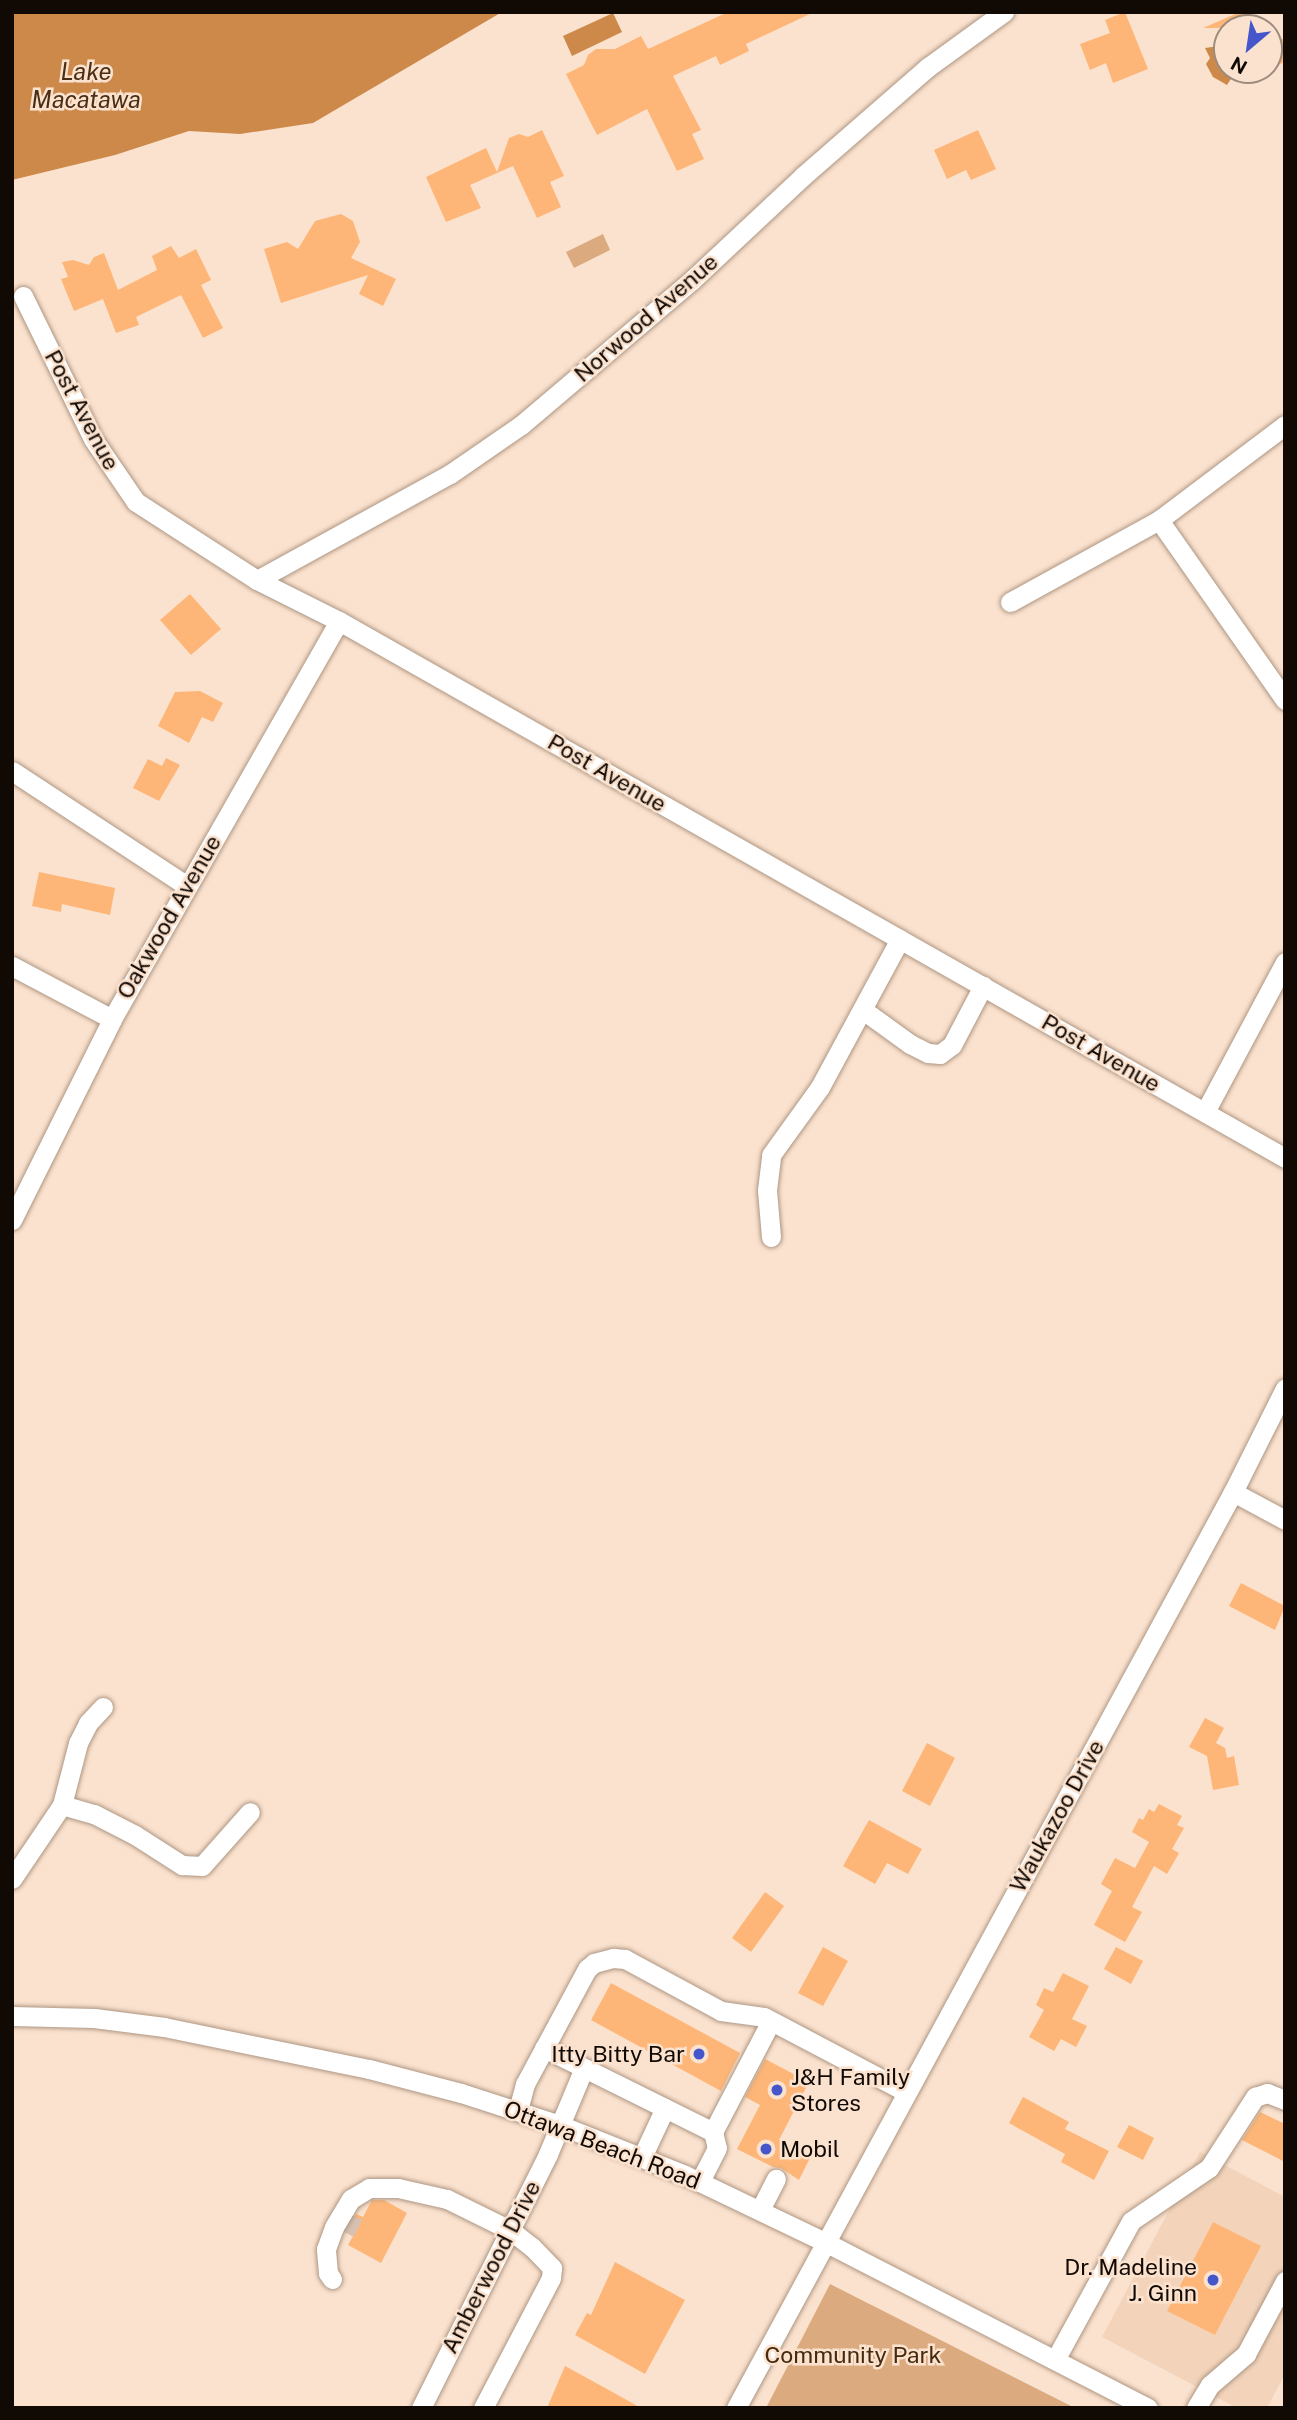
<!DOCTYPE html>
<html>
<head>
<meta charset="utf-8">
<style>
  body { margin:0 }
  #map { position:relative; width:1297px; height:2420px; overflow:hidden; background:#fbe2ce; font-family:"Public Sans",sans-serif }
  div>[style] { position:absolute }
  .built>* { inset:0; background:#f3d4bb }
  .green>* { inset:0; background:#dbaa7f }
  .water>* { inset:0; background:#cd894a }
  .building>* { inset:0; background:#fdb677 }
  .minor-tunnel>* { height:19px; margin-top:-9.5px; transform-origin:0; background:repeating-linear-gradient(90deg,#d8c1b0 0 19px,transparent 0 29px) }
  .roads { filter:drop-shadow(0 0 2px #ad9683) drop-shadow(0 0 2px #ad9683) }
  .minor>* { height:19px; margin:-9.5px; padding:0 9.5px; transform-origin:9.5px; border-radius:9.5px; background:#fff }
  .dots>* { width:19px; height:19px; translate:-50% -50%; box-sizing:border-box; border:4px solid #fbe2ce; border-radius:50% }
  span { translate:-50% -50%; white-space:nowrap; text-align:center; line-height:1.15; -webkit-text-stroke:5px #fbe2ce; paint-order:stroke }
  .street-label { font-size:23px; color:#110904 }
  .poi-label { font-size:23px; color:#110904 }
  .right { translate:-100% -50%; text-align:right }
  .left { translate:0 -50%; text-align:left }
  .park-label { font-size:23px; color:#462a0e }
  .water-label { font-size:24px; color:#4a2d12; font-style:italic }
  .frame { position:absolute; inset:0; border:14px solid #110904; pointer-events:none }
  .north { position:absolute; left:1213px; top:14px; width:70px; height:70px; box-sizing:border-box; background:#fbe2ce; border:2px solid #9d8b7d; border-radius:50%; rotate:209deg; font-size:19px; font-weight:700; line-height:28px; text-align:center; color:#110904 }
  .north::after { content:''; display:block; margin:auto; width:24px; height:32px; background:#4556ca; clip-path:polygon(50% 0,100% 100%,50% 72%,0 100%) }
</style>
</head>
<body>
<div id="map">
  <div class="built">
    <div style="clip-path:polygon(1200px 2152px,1285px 2197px,1285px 2374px,1267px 2408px,1237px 2408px,1102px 2337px)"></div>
  </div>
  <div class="green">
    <div style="clip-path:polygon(603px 234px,610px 250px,574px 268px,566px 252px)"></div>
    <div style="clip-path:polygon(830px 2284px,1075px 2408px,766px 2408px)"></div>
  </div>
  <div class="water">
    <div style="clip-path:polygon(12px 12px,502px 12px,313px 123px,240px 134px,189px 131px,115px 155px,12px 180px)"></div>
    <div style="clip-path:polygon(613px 13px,622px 32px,572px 56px,563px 36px)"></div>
    <div style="clip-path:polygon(1225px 45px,1227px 70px,1236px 71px,1227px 85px,1213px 77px,1206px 64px,1210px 58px,1205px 48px)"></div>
  </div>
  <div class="building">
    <div style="clip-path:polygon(728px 12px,814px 12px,746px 44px,749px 51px,720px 65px,716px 56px,673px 76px,701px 130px,692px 134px,704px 159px,677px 171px,647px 109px,597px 135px,566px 74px,584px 65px,588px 55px,596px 49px,615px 49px,641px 36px,648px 49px)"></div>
    <div style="clip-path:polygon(1125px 12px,1148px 69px,1113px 83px,1106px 63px,1090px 70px,1080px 44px,1110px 33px,1105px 20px)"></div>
    <div style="clip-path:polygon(1240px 12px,1250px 12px,1257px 28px,1203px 28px)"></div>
    <div style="clip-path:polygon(1285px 38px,1285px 62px,1269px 68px,1269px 45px)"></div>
    <div style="clip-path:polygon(542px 130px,564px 176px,550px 182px,561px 207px,537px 218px,513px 166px,470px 185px,481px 208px,446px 222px,426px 177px,486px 148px,497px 172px,509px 138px,519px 134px,528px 137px)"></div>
    <div style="clip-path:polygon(978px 130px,996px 169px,971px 180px,966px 170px,947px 179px,934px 150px)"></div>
    <div style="clip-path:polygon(341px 214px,353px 221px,360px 242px,351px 258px,396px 279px,383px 306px,359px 294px,368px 275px,281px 303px,264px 249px,287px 242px,298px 249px,315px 221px)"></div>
    <div style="clip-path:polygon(171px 246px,179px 258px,196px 249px,211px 280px,201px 285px,223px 328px,203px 338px,181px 295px,136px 317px,139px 325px,116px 333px,103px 299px,74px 311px,61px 279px,68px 277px,62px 262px,73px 260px,89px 265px,94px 257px,104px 253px,118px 290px,157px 270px,152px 256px)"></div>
    <div style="clip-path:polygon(190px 594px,221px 629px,191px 655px,160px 620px)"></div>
    <div style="clip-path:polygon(200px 691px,223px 703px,213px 722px,202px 717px,189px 743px,158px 726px,175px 692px)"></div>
    <div style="clip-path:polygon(166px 758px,180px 765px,159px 801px,133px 788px,148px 759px,162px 766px)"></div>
    <div style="clip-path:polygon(39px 872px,115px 888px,110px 915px,62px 904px,61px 912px,32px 906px)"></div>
    <div style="clip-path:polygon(1241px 1583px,1285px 1606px,1275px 1630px,1229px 1606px)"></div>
    <div style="clip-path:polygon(1205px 1718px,1224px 1728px,1216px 1743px,1225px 1748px,1227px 1758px,1234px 1756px,1239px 1785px,1213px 1790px,1207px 1756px,1189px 1747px)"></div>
    <div style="clip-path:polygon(927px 1743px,955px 1758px,930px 1806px,902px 1791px)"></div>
    <div style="clip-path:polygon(1159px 1804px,1182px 1816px,1177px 1825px,1184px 1828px,1172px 1849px,1179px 1853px,1167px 1874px,1154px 1866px,1132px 1907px,1142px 1912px,1125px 1942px,1094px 1925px,1112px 1891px,1101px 1884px,1115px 1858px,1135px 1868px,1149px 1842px,1132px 1832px,1139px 1818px,1143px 1820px,1149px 1809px,1154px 1812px)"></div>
    <div style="clip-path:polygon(869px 1820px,922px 1849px,908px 1874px,887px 1863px,875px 1884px,843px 1866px)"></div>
    <div style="clip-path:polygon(765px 1892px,784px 1906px,751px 1952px,732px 1938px)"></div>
    <div style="clip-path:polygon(823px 1947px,848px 1961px,823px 2006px,798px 1993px)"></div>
    <div style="clip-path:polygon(1116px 1947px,1143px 1961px,1131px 1984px,1104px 1969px)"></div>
    <div style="clip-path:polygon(1063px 1973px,1089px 1986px,1072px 2019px,1087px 2026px,1076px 2047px,1061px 2039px,1054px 2051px,1029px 2037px,1044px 2010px,1036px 2005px,1044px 1988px,1053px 1992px)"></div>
    <div style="clip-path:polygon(611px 1983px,740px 2053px,721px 2091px,591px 2020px)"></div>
    <div style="clip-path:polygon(765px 2059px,809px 2082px,779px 2140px,811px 2156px,799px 2180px,781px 2168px,773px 2167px,737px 2149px,760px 2105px,745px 2097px)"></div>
    <div style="clip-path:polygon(1023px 2097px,1069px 2122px,1065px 2129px,1109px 2151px,1094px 2180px,1061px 2162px,1065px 2154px,1009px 2123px)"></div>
    <div style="clip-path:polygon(1260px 2112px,1285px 2124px,1285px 2162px,1242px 2140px)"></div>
    <div style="clip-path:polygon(1129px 2125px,1154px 2138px,1143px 2160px,1117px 2147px)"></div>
    <div style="clip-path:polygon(372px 2200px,384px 2200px,407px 2213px,381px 2263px,348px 2245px,353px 2236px,345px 2232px,356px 2214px,363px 2217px)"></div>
    <div style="clip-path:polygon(1213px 2222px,1261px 2246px,1215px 2335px,1167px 2311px)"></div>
    <div style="clip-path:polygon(615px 2262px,685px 2300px,645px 2374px,575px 2335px,587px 2313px,591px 2315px)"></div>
    <div style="clip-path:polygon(565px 2366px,607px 2389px,641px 2408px,547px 2408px)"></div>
  </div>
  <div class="minor-tunnel">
    <div style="left:345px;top:2232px;width:21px;rotate:-62deg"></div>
  </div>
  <div class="roads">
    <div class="minor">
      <div style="left:23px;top:296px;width:159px;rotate:63.9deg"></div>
      <div style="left:93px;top:439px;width:76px;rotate:55.7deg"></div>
      <div style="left:136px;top:502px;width:144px;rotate:32.8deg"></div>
      <div style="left:257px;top:580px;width:92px;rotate:26.6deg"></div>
      <div style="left:339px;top:621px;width:1088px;rotate:29.58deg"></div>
      <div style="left:1159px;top:520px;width:220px;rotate:55deg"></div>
      <div style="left:257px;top:580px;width:220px;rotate:-28.8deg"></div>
      <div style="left:450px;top:474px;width:86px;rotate:-34.6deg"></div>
      <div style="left:521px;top:425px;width:224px;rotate:-40.3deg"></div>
      <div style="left:692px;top:280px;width:152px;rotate:-43.1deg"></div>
      <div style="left:803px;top:176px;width:166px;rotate:-41.1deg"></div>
      <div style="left:928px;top:67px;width:94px;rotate:-35.9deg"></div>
      <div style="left:1010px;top:602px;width:170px;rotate:-28.8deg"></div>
      <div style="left:1159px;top:520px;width:158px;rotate:-37deg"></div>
      <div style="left:12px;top:771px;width:209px;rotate:33.3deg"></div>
      <div style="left:12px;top:966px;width:113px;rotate:27.9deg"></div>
      <div style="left:863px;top:1010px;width:58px;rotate:35.9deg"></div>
      <div style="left:910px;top:1044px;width:20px;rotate:27deg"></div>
      <div style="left:928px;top:1053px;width:12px;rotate:5deg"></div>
      <div style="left:940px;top:1054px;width:15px;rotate:-37deg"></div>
      <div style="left:952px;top:1045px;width:67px;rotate:-62.3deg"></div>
      <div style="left:1205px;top:1112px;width:170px;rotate:-61.9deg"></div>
      <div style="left:12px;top:1220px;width:225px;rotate:-63.5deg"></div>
      <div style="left:112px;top:1019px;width:458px;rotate:-60.3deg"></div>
      <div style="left:771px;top:1237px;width:47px;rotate:-94.9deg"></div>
      <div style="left:767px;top:1190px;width:35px;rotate:-83deg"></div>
      <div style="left:771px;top:1155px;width:84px;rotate:-54.2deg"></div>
      <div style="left:820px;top:1087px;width:168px;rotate:-61.6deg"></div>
      <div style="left:1233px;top:1492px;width:59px;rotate:28.3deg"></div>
      <div style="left:62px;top:1805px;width:33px;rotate:16deg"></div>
      <div style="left:94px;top:1814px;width:46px;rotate:27.1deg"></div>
      <div style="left:135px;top:1835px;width:56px;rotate:32.6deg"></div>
      <div style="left:182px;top:1865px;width:20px;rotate:3deg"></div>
      <div style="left:202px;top:1866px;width:72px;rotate:-48.4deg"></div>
      <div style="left:12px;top:1879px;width:89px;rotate:-56deg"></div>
      <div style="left:62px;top:1805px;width:64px;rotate:-75.5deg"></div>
      <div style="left:78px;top:1743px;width:22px;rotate:-63deg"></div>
      <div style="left:88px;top:1723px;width:22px;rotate:-47deg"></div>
      <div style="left:12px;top:2016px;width:82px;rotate:1.4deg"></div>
      <div style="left:94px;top:2018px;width:71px;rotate:7.3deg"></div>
      <div style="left:164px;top:2027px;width:209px;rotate:11.6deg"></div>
      <div style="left:369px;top:2069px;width:95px;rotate:14.6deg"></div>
      <div style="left:461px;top:2093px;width:104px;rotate:17.9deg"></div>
      <div style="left:560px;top:2125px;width:135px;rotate:21.8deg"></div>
      <div style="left:685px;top:2175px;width:155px;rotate:25.6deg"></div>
      <div style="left:825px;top:2242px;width:363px;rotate:27.2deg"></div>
      <div style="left:544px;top:2048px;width:189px;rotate:26.4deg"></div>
      <div style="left:713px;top:2132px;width:16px;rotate:76deg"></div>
      <div style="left:717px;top:2148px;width:38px;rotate:117deg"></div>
      <div style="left:518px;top:2110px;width:27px;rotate:-75deg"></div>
      <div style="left:525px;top:2084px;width:131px;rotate:-61.7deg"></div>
      <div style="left:587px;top:1969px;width:9px;rotate:-41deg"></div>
      <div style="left:594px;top:1963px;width:20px;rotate:-15deg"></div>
      <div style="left:613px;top:1958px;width:12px;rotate:5deg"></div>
      <div style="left:625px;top:1959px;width:109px;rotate:28.4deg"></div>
      <div style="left:721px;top:2011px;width:43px;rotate:7.9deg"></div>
      <div style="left:764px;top:2017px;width:161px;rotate:27.8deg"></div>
      <div style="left:713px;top:2132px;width:125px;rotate:-62.4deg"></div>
      <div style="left:642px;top:2157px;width:54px;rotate:-64.9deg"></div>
      <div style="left:760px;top:2210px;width:35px;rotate:-63deg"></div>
      <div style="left:332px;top:2279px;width:7px;rotate:-124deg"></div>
      <div style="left:328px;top:2273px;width:24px;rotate:-95deg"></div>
      <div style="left:326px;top:2249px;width:23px;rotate:-70deg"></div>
      <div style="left:334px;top:2227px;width:33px;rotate:-59deg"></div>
      <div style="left:351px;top:2199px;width:21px;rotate:-31deg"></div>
      <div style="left:369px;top:2188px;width:29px"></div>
      <div style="left:398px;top:2188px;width:50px;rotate:12.7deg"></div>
      <div style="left:447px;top:2199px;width:70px;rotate:26.2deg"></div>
      <div style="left:510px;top:2230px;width:28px;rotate:38deg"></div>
      <div style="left:532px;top:2247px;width:29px;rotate:46deg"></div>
      <div style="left:552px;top:2268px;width:10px;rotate:96deg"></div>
      <div style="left:551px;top:2278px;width:147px;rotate:117.6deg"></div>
      <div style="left:1055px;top:2360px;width:158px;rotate:-61.3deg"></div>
      <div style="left:1131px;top:2221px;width:94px;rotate:-34.2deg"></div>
      <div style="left:1209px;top:2168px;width:85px;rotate:-57.1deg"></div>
      <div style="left:1255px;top:2097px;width:13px;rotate:-18deg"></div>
      <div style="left:1267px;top:2093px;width:19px;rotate:21deg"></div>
      <div style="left:421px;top:2408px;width:284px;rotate:-63.4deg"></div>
      <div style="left:548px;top:2154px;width:93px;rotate:-67.3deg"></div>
      <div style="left:736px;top:2408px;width:1042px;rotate:-61.52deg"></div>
      <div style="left:1233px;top:1492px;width:116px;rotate:-63.4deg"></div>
      <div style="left:1196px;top:2408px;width:27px;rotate:-59deg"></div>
      <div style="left:1210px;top:2385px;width:48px;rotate:-40.7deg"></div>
      <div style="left:1246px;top:2354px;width:83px;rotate:-61.9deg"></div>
    </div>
  </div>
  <div class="dots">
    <div style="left:699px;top:2054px;background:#4556ca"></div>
    <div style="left:777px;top:2090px;background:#4556ca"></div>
    <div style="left:766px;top:2149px;background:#4556ca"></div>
    <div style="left:1213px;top:2280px;background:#4556ca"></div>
  </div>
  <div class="street-label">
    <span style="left:646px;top:318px;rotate:-41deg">Norwood Avenue</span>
    <span style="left:82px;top:410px;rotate:62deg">Post Avenue</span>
    <span style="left:607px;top:773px;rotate:30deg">Post Avenue</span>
    <span style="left:169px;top:917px;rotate:-60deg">Oakwood Avenue</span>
    <span style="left:1101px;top:1053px;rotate:30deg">Post Avenue</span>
    <span style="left:1057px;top:1816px;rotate:-61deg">Waukazoo Drive</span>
    <span style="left:602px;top:2145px;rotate:21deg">Ottawa Beach Road</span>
    <span style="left:491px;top:2267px;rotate:-63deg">Amberwood Drive</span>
  </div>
  <div class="poi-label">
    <span class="right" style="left:685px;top:2054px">Itty Bitty Bar</span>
    <span class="left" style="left:791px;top:2090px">J&amp;H Family<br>Stores</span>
    <span class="left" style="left:780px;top:2149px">Mobil</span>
    <span class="right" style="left:1197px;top:2280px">Dr. Madeline<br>J. Ginn</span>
  </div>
  <div class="park-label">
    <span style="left:853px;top:2355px">Community Park</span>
  </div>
  <div class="water-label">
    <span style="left:86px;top:86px">Lake<br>Macatawa</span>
  </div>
  <div class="frame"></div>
  <div class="north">N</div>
</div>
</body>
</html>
